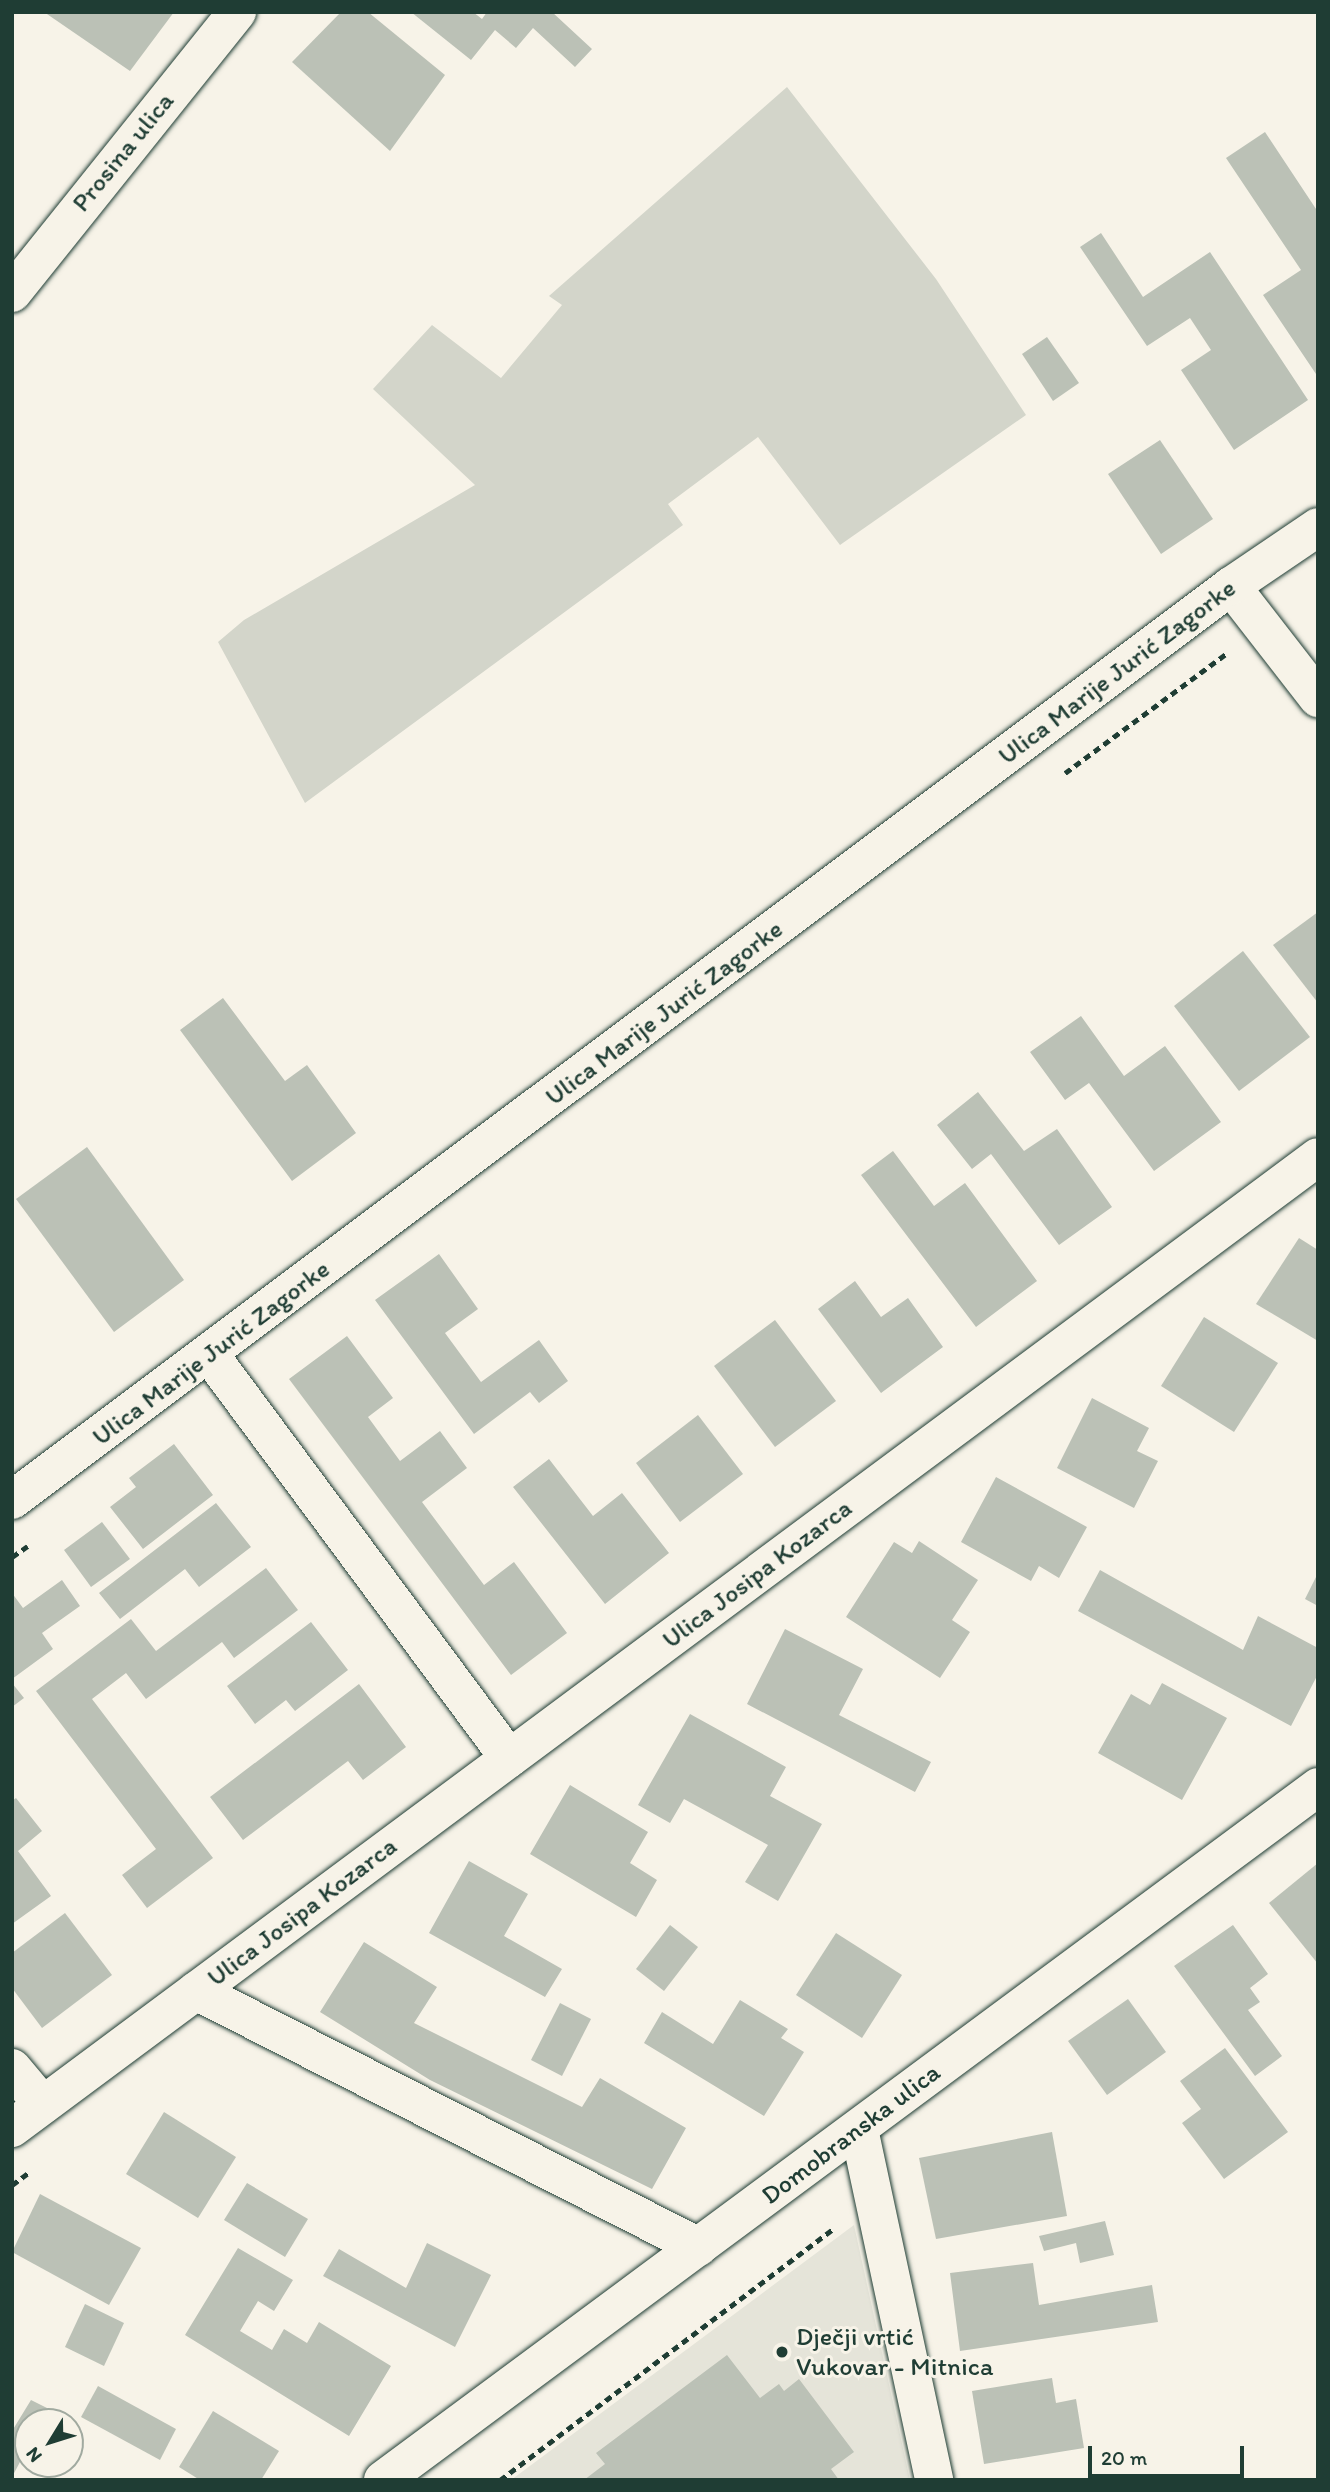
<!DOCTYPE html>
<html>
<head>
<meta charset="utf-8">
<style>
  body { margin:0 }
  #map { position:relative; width:1330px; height:2492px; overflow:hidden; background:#f7f3e8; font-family:Itim,sans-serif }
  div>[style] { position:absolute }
  .built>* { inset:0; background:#e5e4d9 }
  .green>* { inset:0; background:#d3d5ca }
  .building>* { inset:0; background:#bbc1b6 }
  .path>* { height:4.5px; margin-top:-2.25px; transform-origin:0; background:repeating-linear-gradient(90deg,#1f3d34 0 7px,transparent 0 12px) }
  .roads { filter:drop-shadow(0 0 2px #1f3d34) drop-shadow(0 0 2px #1f3d34) }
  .minor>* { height:38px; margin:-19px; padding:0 19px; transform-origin:19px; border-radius:19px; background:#f7f3e8 }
  .dots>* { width:19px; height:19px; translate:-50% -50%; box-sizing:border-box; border:4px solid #f7f3e8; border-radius:50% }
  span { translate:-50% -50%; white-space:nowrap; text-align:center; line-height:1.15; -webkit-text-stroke:6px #f7f3e8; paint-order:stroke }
  .street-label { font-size:26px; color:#1f3d34 }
  .poi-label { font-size:26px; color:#1f3d34 }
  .left { translate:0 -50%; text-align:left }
  .frame { position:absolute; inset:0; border:14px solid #1f3d34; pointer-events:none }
  .north { position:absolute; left:14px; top:2408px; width:70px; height:70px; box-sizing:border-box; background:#f7f3e8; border:2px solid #a1aaa0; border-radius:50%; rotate:232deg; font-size:19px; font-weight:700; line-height:28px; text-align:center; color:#1f3d34 }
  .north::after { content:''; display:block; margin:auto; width:24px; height:32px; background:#1f3d34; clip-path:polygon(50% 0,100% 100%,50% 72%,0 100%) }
  .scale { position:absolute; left:1088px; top:2446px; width:156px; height:32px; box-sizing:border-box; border:4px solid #1f3d34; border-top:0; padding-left:9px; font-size:21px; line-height:24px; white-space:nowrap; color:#1f3d34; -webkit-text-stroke:5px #f7f3e8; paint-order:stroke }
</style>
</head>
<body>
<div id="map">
  <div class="built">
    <div style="clip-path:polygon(854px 2225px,910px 2480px,511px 2480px)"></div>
  </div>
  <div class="green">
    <div style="clip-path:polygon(787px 87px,936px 279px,1026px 415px,840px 545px,758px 437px,668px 504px,683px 525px,305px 803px,218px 642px,244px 620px,475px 485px,373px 389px,432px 325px,501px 378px,562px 305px,549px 296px)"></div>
  </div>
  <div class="building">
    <div style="clip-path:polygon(44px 12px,174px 12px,130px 71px)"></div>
    <div style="clip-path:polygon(341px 12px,368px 12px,445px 75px,390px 151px,292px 62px)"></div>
    <div style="clip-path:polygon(411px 12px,473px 12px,482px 19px,487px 12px,552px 12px,592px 49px,575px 67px,533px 28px,516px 48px,495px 30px,471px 60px)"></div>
    <div style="clip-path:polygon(1265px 132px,1318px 212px,1318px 377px,1263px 295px,1301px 270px,1226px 158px)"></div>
    <div style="clip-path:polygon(1101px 233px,1143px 297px,1210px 252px,1308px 400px,1234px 450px,1181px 370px,1211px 350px,1190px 318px,1147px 346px,1080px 247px)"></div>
    <div style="clip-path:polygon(1047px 337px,1079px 383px,1053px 401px,1022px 354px)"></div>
    <div style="clip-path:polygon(1160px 440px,1213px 519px,1161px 554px,1108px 474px)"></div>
    <div style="clip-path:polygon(1318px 912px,1318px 1003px,1273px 945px)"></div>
    <div style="clip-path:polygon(1243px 951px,1310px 1037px,1239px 1091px,1174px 1006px)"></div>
    <div style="clip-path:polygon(223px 998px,285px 1081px,307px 1065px,356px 1133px,292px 1181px,180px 1030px)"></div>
    <div style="clip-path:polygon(1081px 1016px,1124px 1076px,1165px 1046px,1221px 1122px,1154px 1171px,1089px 1083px,1065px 1100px,1030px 1052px)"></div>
    <div style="clip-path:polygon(978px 1092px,1024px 1151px,1057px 1129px,1112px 1207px,1059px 1245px,991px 1154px,972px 1169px,937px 1125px)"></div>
    <div style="clip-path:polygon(87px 1147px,184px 1280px,114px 1332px,16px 1199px)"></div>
    <div style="clip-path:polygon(893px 1151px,934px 1206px,965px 1183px,1037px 1281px,976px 1327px,861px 1175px)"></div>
    <div style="clip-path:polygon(1299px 1238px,1318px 1250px,1318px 1341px,1256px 1304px)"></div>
    <div style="clip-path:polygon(439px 1254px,478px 1309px,445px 1333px,481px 1382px,539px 1340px,568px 1381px,539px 1403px,530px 1392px,474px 1434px,375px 1300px)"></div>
    <div style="clip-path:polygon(855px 1281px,881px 1317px,908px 1298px,943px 1347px,881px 1393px,818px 1309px)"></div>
    <div style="clip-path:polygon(1204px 1317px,1278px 1363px,1234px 1432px,1161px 1386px)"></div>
    <div style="clip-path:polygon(775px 1320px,836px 1401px,775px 1447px,714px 1366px)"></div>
    <div style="clip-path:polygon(347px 1336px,393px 1398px,368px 1417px,400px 1461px,440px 1431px,467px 1468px,422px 1502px,484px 1585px,514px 1562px,567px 1633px,511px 1675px,289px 1379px)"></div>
    <div style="clip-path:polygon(1092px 1398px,1149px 1428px,1137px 1451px,1158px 1461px,1134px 1508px,1057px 1468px)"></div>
    <div style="clip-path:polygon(698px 1415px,743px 1474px,680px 1522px,636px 1463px)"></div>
    <div style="clip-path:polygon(174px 1444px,213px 1495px,143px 1549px,110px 1507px,136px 1487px,129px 1478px)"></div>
    <div style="clip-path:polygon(549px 1459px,593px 1516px,622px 1493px,669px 1553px,605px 1604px,513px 1487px)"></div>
    <div style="clip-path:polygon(996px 1477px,1087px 1527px,1059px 1578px,1039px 1566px,1031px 1581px,961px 1542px)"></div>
    <div style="clip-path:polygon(216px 1503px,251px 1547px,199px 1587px,185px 1569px,120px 1619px,99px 1593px)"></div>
    <div style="clip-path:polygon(102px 1522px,130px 1559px,91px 1587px,64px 1550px)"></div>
    <div style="clip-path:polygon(919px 1541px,978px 1580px,952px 1620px,970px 1632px,940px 1678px,846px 1617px,894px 1542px,912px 1553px)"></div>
    <div style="clip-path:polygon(266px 1568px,298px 1610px,234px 1658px,222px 1642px,146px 1699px,126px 1673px,92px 1699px,213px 1858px,147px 1908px,122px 1875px,156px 1849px,36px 1691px,131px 1619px,156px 1651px)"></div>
    <div style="clip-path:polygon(1100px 1570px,1243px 1650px,1258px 1616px,1318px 1648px,1318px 1674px,1291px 1726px,1078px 1611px)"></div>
    <div style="clip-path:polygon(1318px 1573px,1318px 1606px,1305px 1599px)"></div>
    <div style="clip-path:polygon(62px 1580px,80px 1606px,42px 1633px,53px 1649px,12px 1679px,12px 1593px,23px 1608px)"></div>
    <div style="clip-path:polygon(311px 1622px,348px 1670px,295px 1711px,286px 1700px,255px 1724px,227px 1686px)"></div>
    <div style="clip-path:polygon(785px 1629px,863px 1669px,839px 1715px,931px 1762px,915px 1792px,747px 1704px)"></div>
    <div style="clip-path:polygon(12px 1683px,24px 1698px,12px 1707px)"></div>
    <div style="clip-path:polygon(1162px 1683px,1227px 1718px,1182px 1800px,1098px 1753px,1131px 1694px,1150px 1705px)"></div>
    <div style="clip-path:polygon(359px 1684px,406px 1747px,363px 1780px,348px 1761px,243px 1840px,210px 1797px)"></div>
    <div style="clip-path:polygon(690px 1714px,786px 1767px,770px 1796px,822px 1824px,778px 1901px,745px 1882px,768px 1845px,684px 1799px,670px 1823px,638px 1805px)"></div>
    <div style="clip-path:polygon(570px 1785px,648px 1832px,630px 1863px,657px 1880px,636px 1917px,530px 1854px)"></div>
    <div style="clip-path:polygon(16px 1798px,42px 1831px,18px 1851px,51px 1896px,12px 1924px,12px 1801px)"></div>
    <div style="clip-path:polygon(469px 1861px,528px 1894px,504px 1936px,562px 1969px,545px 1997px,429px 1933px)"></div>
    <div style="clip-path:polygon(1318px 1863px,1318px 1964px,1269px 1903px)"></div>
    <div style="clip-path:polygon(65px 1913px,112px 1975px,42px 2028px,12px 1988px,12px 1953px)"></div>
    <div style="clip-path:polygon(670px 1925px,698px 1947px,664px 1991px,636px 1969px)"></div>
    <div style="clip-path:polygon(1233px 1925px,1268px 1974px,1250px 1988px,1260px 2002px,1248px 2010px,1282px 2056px,1255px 2076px,1174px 1966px)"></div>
    <div style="clip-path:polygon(836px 1933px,902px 1975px,862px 2038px,796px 1995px)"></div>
    <div style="clip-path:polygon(364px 1942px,437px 1987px,414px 2023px,582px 2107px,600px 2078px,686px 2128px,652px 2189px,430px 2080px,320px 2012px)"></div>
    <div style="clip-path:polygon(1128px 1999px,1166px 2052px,1107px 2095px,1068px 2041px)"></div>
    <div style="clip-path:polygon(740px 2000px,788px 2029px,781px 2038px,804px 2052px,764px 2116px,644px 2043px,662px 2012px,713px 2044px)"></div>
    <div style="clip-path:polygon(560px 2003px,591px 2019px,562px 2076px,531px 2060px)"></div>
    <div style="clip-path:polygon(1225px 2048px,1288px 2132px,1224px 2179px,1182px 2123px,1201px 2109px,1180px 2081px)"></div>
    <div style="clip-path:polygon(164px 2112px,236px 2157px,198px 2218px,126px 2174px)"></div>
    <div style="clip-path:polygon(1052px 2132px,1067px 2216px,936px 2239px,919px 2158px)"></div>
    <div style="clip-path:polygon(247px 2183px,308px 2219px,285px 2257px,224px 2220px)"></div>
    <div style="clip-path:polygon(40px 2194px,141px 2248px,109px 2305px,12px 2252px)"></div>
    <div style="clip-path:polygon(1105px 2221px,1114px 2255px,1080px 2263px,1076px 2243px,1044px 2251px,1039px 2236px)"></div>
    <div style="clip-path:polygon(427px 2243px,491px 2275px,455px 2347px,323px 2276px,339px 2249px,406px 2288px)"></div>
    <div style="clip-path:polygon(238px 2248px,293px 2280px,274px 2311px,258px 2301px,240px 2331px,272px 2350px,284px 2329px,307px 2343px,319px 2322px,391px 2366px,349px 2436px,185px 2335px)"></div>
    <div style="clip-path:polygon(1033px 2263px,1039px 2305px,1152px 2285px,1158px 2322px,960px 2351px,950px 2273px)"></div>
    <div style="clip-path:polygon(85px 2304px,124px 2323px,104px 2366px,65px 2347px)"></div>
    <div style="clip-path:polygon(727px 2355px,760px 2398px,779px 2384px,784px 2391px,799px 2379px,854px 2452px,831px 2469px,839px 2480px,584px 2480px,605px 2464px,596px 2453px)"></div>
    <div style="clip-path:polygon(1052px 2378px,1056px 2403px,1076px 2399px,1084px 2448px,984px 2464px,972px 2391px)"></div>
    <div style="clip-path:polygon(98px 2386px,176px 2429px,160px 2460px,81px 2417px)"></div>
    <div style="clip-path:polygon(31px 2400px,59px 2414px,55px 2422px,28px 2422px,28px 2447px,12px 2477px,12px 2431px)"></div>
    <div style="clip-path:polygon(213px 2411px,279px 2451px,261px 2480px,200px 2480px,179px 2467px)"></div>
  </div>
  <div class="path">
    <div style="left:1065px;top:773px;width:202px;rotate:-36.5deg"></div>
    <div style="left:12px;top:1557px;width:19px;rotate:-35deg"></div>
    <div style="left:12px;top:2185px;width:20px;rotate:-37deg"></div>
    <div style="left:500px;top:2480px;width:416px;rotate:-37deg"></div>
  </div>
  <div class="roads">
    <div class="minor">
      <div style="left:12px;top:293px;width:360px;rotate:-51.3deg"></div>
      <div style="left:1231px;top:586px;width:142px;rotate:52.2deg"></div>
      <div style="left:210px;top:1355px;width:502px;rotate:53.43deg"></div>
      <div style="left:12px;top:1500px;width:1524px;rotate:-36.86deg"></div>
      <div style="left:1231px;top:586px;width:105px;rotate:-34.1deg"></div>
      <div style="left:196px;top:1991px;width:564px;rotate:26.97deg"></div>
      <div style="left:12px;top:2068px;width:48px;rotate:50deg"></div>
      <div style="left:12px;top:2128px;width:1627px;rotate:-36.63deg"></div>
      <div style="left:859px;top:2129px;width:359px;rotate:77.9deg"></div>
      <div style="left:383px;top:2480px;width:1164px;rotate:-36.54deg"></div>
    </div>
  </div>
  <div class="dots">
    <div style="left:782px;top:2352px;background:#1f3d34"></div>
  </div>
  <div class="street-label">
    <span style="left:123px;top:152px;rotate:-51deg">Prosina ulica</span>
    <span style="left:1117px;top:672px;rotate:-37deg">Ulica Marije Jurić Zagorke</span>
    <span style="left:664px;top:1013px;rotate:-37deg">Ulica Marije Jurić Zagorke</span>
    <span style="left:211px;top:1353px;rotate:-37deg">Ulica Marije Jurić Zagorke</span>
    <span style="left:757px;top:1574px;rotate:-37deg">Ulica Josipa Kozarca</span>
    <span style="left:302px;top:1912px;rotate:-37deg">Ulica Josipa Kozarca</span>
    <span style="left:851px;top:2134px;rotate:-37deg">Domobranska ulica</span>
  </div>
  <div class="poi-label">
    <span class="left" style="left:796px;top:2352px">Dječji vrtić<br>Vukovar - Mitnica</span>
  </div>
  <div class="frame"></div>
  <div class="north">N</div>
  <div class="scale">20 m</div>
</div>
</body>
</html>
